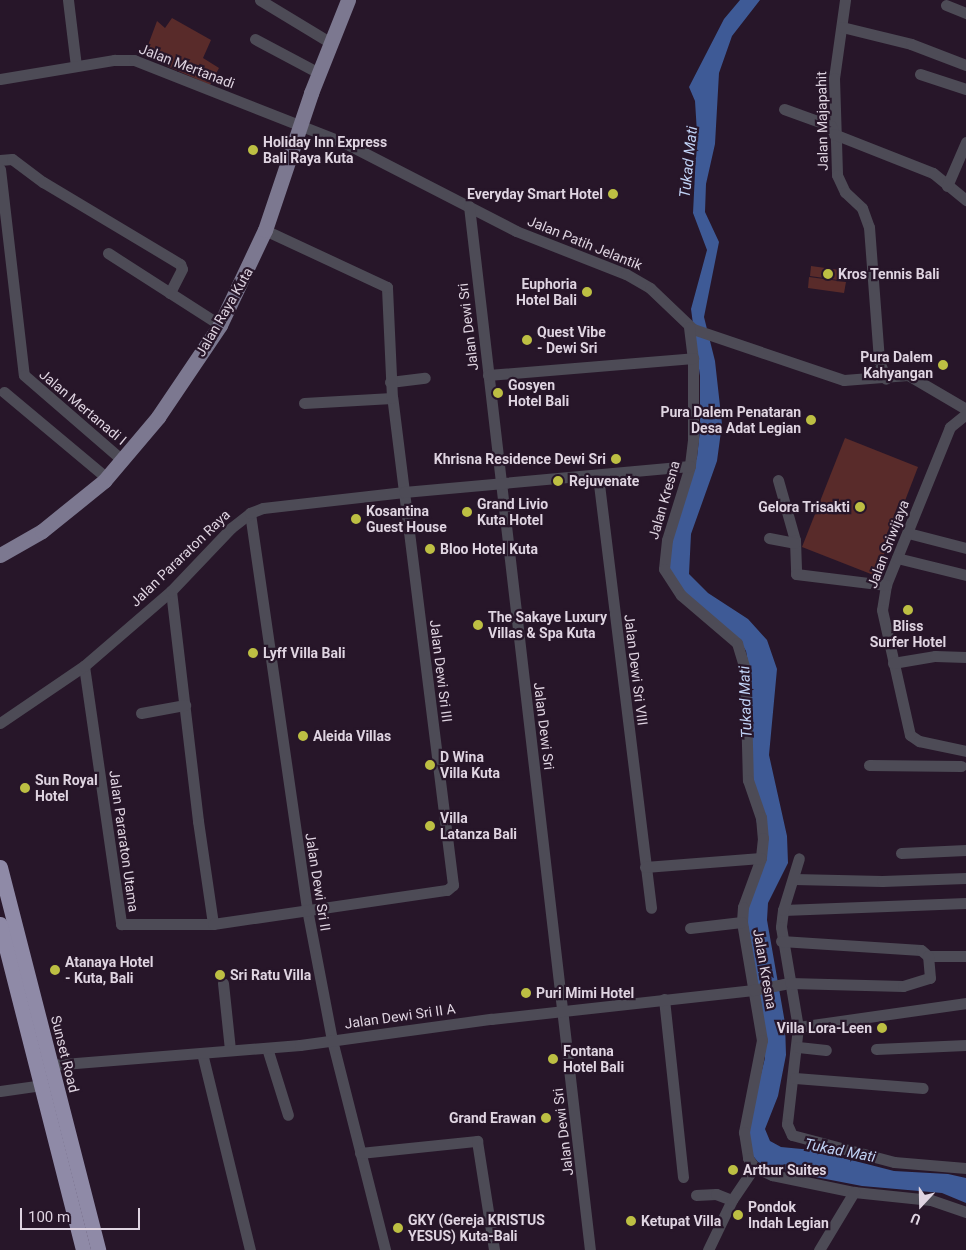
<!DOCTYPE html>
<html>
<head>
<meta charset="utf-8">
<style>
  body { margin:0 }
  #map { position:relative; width:966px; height:1250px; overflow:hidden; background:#271629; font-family:Roboto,sans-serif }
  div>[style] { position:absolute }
  .green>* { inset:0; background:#592b2a }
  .water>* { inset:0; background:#3e5a96 }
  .minor>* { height:11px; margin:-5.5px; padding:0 5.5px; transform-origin:5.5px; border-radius:5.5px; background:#4d4b56 }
  .major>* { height:15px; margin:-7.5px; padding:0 7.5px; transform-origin:7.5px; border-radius:7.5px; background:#7c7890 }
  .highway>* { height:15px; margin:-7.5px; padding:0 7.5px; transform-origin:7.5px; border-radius:7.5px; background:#8f8aa7 }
  .dots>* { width:14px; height:14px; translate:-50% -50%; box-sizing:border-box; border:2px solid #271629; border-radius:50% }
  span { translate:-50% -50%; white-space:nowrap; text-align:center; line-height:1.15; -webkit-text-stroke:4.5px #271629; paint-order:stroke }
  .street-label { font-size:14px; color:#dfd4e1 }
  .poi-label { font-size:14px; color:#dfd4e1; font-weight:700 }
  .left { translate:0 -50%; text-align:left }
  .right { translate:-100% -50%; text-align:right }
  .water-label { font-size:15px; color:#c0d2f5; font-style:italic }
  .north { position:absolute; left:896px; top:1180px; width:50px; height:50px; -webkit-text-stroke:4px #271629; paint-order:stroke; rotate:201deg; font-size:14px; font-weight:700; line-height:20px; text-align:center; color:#dfd4e1 }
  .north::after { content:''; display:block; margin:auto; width:18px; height:22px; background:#dfd4e1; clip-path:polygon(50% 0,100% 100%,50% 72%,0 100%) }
  .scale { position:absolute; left:20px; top:1208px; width:120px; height:22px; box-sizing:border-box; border:2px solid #dfd4e1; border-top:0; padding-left:6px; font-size:15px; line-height:18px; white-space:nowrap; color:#dfd4e1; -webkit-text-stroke:4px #271629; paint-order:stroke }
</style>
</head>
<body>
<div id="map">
  <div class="green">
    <div style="clip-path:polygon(172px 18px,211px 40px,203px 58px,219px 68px,210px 85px,144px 56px,157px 21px,165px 28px)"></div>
    <div style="clip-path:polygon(811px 266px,847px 271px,845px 281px,810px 276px)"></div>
    <div style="clip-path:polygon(809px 277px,846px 282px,844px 293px,808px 288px)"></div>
    <div style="clip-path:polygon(845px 438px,918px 467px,876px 576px,802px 547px)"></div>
  </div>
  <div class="water">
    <div style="clip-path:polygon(740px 0,760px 0,732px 36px,719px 73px,715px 144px,706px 184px,705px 212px,719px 242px,704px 317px,715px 361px,722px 424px,717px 461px,691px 534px,689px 574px,708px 593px,748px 619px,767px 640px,777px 669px,769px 755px,787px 836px,788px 863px,768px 903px,767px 920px,785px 1023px,786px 1055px,778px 1096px,765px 1129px,770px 1141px,781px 1147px,812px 1150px,894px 1171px,948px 1174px,966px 1178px,966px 1203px,942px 1193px,862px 1186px,774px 1169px,758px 1162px,749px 1151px,746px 1132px,765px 1058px,763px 1019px,745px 907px,763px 861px,750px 780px,749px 668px,746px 651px,738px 638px,674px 584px,665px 557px,697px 457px,700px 430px,700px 376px,691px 309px,707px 250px,693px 213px,697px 133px,695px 101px,689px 87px,724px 19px)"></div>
  </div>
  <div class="minor">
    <div style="left:68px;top:0;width:66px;rotate:83.1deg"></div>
    <div style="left:260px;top:0;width:83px;rotate:31.2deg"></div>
    <div style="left:845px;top:0;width:79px;rotate:98deg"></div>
    <div style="left:834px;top:78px;width:97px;rotate:88.2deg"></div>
    <div style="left:837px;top:175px;width:19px;rotate:65deg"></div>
    <div style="left:845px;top:192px;width:23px;rotate:43deg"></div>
    <div style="left:862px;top:208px;width:20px;rotate:70deg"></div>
    <div style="left:869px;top:227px;width:134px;rotate:85.7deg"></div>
    <div style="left:879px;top:361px;width:19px;rotate:69deg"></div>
    <div style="left:946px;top:5px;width:22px;rotate:22deg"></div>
    <div style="left:842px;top:27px;width:71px;rotate:13.8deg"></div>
    <div style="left:911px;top:44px;width:59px;rotate:20.9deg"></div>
    <div style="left:255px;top:39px;width:72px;rotate:28deg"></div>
    <div style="left:920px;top:74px;width:48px;rotate:18.1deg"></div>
    <div style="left:0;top:79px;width:116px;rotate:-9.5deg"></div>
    <div style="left:114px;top:60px;width:20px"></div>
    <div style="left:134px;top:60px;width:229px;rotate:21.5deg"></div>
    <div style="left:347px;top:144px;width:190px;rotate:27.2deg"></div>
    <div style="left:516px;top:231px;width:118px;rotate:21.4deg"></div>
    <div style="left:626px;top:274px;width:28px;rotate:30deg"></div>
    <div style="left:650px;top:288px;width:59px;rotate:43.6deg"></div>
    <div style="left:693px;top:329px;width:159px;rotate:18.7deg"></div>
    <div style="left:844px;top:380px;width:64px;rotate:-4.5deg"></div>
    <div style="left:908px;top:375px;width:67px;rotate:30.4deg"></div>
    <div style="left:784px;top:109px;width:50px;rotate:19.9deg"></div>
    <div style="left:831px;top:126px;width:9px;rotate:69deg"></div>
    <div style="left:834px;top:134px;width:106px;rotate:21.5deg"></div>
    <div style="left:933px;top:173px;width:43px;rotate:39.3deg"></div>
    <div style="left:0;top:160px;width:12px;rotate:-5deg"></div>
    <div style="left:12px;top:159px;width:39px;rotate:37deg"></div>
    <div style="left:43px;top:182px;width:160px;rotate:30.9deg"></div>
    <div style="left:180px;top:264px;width:5px;rotate:68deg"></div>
    <div style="left:182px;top:269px;width:27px;rotate:117deg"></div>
    <div style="left:0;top:169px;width:207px;rotate:83.4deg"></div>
    <div style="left:24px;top:375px;width:130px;rotate:40.9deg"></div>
    <div style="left:947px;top:186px;width:48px;rotate:-66.6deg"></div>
    <div style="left:469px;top:206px;width:1051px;rotate:83.39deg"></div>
    <div style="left:108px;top:253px;width:133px;rotate:32.7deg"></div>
    <div style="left:689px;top:327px;width:31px;rotate:83deg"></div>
    <div style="left:693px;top:358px;width:82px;rotate:90deg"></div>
    <div style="left:693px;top:440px;width:26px;rotate:97deg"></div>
    <div style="left:690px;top:466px;width:77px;rotate:107.3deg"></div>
    <div style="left:667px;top:540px;width:29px;rotate:96deg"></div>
    <div style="left:664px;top:569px;width:31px;rotate:57deg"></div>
    <div style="left:681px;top:595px;width:74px;rotate:40.6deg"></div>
    <div style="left:737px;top:643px;width:27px;rotate:73deg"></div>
    <div style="left:745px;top:669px;width:111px;rotate:88.5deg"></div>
    <div style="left:748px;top:780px;width:39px;rotate:71deg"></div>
    <div style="left:761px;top:817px;width:21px;rotate:85deg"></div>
    <div style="left:763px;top:838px;width:20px;rotate:96deg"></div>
    <div style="left:761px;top:858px;width:52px;rotate:110.2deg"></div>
    <div style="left:743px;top:907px;width:15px;rotate:94deg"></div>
    <div style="left:742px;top:922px;width:120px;rotate:80.4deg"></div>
    <div style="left:762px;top:1040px;width:94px;rotate:101.1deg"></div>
    <div style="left:744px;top:1132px;width:26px;rotate:81deg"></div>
    <div style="left:748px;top:1158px;width:11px;rotate:56deg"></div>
    <div style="left:754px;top:1167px;width:20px;rotate:24deg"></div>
    <div style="left:772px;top:1175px;width:84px;rotate:11.7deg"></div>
    <div style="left:854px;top:1192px;width:77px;rotate:5.9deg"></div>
    <div style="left:931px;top:1200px;width:37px;rotate:19deg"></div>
    <div style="left:488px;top:375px;width:206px;rotate:-4.7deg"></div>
    <div style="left:390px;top:382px;width:35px;rotate:-7deg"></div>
    <div style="left:4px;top:392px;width:134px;rotate:39.9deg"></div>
    <div style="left:304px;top:403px;width:88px;rotate:-3.3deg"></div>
    <div style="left:966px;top:414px;width:21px;rotate:141deg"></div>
    <div style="left:950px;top:427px;width:170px;rotate:112.1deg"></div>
    <div style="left:886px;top:585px;width:25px;rotate:99deg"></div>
    <div style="left:882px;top:610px;width:128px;rotate:77.4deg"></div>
    <div style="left:910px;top:735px;width:11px;rotate:34deg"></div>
    <div style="left:919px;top:741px;width:48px;rotate:12deg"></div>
    <div style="left:598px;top:476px;width:435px;rotate:83deg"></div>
    <div style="left:778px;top:480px;width:62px;rotate:74.2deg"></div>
    <div style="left:795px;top:540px;width:34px;rotate:88deg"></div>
    <div style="left:796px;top:574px;width:91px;rotate:7deg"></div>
    <div style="left:250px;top:513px;width:400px;rotate:81.8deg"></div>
    <div style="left:307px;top:909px;width:133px;rotate:79.2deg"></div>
    <div style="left:332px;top:1040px;width:217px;rotate:75.8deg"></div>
    <div style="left:908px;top:533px;width:60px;rotate:14.5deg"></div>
    <div style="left:769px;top:538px;width:26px;rotate:11deg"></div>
    <div style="left:897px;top:558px;width:71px;rotate:13.8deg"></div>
    <div style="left:171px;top:591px;width:232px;rotate:83.3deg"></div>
    <div style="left:198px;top:821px;width:104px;rotate:81.7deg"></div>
    <div style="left:893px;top:663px;width:43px;rotate:-9.5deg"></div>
    <div style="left:935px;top:656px;width:31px;rotate:2deg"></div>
    <div style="left:84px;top:666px;width:261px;rotate:81.8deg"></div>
    <div style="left:121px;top:924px;width:92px"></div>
    <div style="left:213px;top:924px;width:236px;rotate:-8.3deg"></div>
    <div style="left:447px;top:890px;width:8px;rotate:-40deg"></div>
    <div style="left:453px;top:885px;width:491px;rotate:-97.1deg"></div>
    <div style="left:392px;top:398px;width:111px;rotate:-92.6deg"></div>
    <div style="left:387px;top:287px;width:135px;rotate:-155deg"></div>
    <div style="left:141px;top:713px;width:45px;rotate:-10.3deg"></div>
    <div style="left:0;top:723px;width:102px;rotate:-34.2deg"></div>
    <div style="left:84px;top:666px;width:115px;rotate:-40.8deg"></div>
    <div style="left:171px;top:591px;width:87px;rotate:-46.4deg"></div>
    <div style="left:231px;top:528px;width:24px;rotate:-38deg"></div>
    <div style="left:250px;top:513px;width:14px;rotate:-21deg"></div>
    <div style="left:263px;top:508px;width:142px;rotate:-6.5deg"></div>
    <div style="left:404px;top:492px;width:287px;rotate:-5.2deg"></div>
    <div style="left:869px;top:765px;width:92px;rotate:0.6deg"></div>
    <div style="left:901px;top:853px;width:65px;rotate:-2.6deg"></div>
    <div style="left:645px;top:867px;width:116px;rotate:-4.4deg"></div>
    <div style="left:794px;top:879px;width:88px;rotate:1.3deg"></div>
    <div style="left:882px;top:881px;width:84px;rotate:-2deg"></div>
    <div style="left:966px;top:903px;width:183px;rotate:177.8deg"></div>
    <div style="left:783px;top:910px;width:17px;rotate:97deg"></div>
    <div style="left:781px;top:927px;width:101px;rotate:80.4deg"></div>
    <div style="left:798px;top:1027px;width:98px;rotate:96.5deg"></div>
    <div style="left:787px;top:1124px;width:12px;rotate:66deg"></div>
    <div style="left:792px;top:1135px;width:106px;rotate:14.8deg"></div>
    <div style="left:894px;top:1162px;width:72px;rotate:4.8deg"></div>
    <div style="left:783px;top:910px;width:54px;rotate:-72.9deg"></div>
    <div style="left:690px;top:928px;width:52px;rotate:-6.6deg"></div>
    <div style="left:781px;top:941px;width:140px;rotate:3.7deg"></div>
    <div style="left:921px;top:950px;width:9px;rotate:41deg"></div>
    <div style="left:928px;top:956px;width:38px"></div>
    <div style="left:223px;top:983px;width:67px;rotate:84deg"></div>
    <div style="left:664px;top:999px;width:179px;rotate:83.9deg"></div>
    <div style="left:798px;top:1027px;width:170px;rotate:-8.1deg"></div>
    <div style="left:798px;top:1047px;width:28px;rotate:6deg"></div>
    <div style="left:267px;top:1048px;width:70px;rotate:72.6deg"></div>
    <div style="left:876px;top:1049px;width:90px;rotate:-2.5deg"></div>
    <div style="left:202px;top:1053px;width:203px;rotate:76.3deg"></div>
    <div style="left:51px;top:1065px;width:250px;rotate:-4.6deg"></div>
    <div style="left:300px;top:1045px;width:193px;rotate:-7.8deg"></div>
    <div style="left:491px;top:1019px;width:264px;rotate:-6.3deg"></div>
    <div style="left:753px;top:990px;width:38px;rotate:-11deg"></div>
    <div style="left:790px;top:983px;width:113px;rotate:1.5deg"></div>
    <div style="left:903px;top:986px;width:28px;rotate:-17deg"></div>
    <div style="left:930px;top:978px;width:22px;rotate:-95deg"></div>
    <div style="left:795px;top:1078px;width:128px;rotate:4.5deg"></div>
    <div style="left:0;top:1091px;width:42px;rotate:-8.1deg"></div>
    <div style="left:360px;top:1153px;width:118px;rotate:-5.9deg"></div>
    <div style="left:477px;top:1141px;width:110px;rotate:81.1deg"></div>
    <div style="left:696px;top:1195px;width:20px;rotate:-3deg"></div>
    <div style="left:716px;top:1194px;width:17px;rotate:21deg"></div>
    <div style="left:708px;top:1250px;width:55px;rotate:-64.4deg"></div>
    <div style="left:732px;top:1200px;width:40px;rotate:-56deg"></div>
    <div style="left:819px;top:1250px;width:68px;rotate:-58.9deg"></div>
  </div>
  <div class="major">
    <div style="left:0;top:555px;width:48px;rotate:-29.7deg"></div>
    <div style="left:42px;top:531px;width:80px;rotate:-38.9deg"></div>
    <div style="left:104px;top:481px;width:84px;rotate:-49.8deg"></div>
    <div style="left:158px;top:417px;width:111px;rotate:-56deg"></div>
    <div style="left:220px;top:325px;width:105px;rotate:-64.7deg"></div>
    <div style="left:265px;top:230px;width:145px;rotate:-71.4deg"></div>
    <div style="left:311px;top:93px;width:100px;rotate:-68.3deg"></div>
  </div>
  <div class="highway">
    <div style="left:0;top:867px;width:395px;rotate:75.6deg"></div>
    <div style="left:0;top:924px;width:336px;rotate:75.7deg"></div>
  </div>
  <div class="dots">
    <div style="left:253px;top:150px;background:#bdbf43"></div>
    <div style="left:613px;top:194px;background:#bdbf43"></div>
    <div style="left:828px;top:274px;background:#bdbf43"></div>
    <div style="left:587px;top:292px;background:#bdbf43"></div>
    <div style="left:527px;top:340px;background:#bdbf43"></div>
    <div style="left:943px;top:365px;background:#bdbf43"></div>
    <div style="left:498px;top:393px;background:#bdbf43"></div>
    <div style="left:811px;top:420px;background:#bdbf43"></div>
    <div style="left:616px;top:459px;background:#bdbf43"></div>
    <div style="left:558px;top:481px;background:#bdbf43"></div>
    <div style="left:860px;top:507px;background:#bdbf43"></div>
    <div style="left:467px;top:512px;background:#bdbf43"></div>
    <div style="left:356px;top:519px;background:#bdbf43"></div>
    <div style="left:430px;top:549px;background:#bdbf43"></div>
    <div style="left:908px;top:610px;background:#bdbf43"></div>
    <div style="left:478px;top:625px;background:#bdbf43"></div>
    <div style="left:253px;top:653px;background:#bdbf43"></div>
    <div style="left:303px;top:736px;background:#bdbf43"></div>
    <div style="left:430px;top:765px;background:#bdbf43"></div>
    <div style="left:25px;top:788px;background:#bdbf43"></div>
    <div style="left:430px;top:826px;background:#bdbf43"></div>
    <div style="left:55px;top:970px;background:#bdbf43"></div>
    <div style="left:220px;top:975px;background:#bdbf43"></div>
    <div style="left:526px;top:993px;background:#bdbf43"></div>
    <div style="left:882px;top:1028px;background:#bdbf43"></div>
    <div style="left:553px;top:1059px;background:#bdbf43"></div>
    <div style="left:546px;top:1118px;background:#bdbf43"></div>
    <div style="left:733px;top:1170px;background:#bdbf43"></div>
    <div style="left:738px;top:1215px;background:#bdbf43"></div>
    <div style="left:631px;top:1221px;background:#bdbf43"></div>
    <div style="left:398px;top:1228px;background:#bdbf43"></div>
  </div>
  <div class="street-label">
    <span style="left:187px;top:66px;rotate:21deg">Jalan Mertanadi</span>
    <span style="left:822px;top:121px;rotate:-91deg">Jalan Majapahit</span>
    <span style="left:585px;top:243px;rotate:22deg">Jalan Patih Jelantik</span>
    <span style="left:224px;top:312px;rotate:-60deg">Jalan Raya Kuta</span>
    <span style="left:468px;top:327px;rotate:-97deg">Jalan Dewi Sri</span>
    <span style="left:83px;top:407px;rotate:40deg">Jalan Mertanadi I</span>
    <span style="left:664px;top:500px;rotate:-74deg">Jalan Kresna</span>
    <span style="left:888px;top:544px;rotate:-69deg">Jalan Sriwijaya</span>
    <span style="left:180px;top:558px;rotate:-44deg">Jalan Pararaton Raya</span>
    <span style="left:636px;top:670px;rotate:83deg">Jalan Dewi Sri VIII</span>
    <span style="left:441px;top:671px;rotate:83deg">Jalan Dewi Sri III</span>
    <span style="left:544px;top:726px;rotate:83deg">Jalan Dewi Sri</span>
    <span style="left:124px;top:841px;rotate:82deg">Jalan Pararaton Utama</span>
    <span style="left:318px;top:882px;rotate:81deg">Jalan Dewi Sri II</span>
    <span style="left:765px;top:969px;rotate:80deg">Jalan Kresna</span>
    <span style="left:400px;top:1016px;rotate:-8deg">Jalan Dewi Sri II A</span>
    <span style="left:65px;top:1054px;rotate:76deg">Sunset Road</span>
    <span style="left:563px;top:1132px;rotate:-97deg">Jalan Dewi Sri</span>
  </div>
  <div class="poi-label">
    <span class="left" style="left:263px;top:150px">Holiday Inn Express<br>Bali Raya Kuta</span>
    <span class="right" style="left:603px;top:194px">Everyday Smart Hotel</span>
    <span class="left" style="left:838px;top:274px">Kros Tennis Bali</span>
    <span class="right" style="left:577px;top:292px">Euphoria<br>Hotel Bali</span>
    <span class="left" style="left:537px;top:340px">Quest Vibe<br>- Dewi Sri</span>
    <span class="right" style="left:933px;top:365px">Pura Dalem<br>Kahyangan</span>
    <span class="left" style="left:508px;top:393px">Gosyen<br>Hotel Bali</span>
    <span class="right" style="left:801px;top:420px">Pura Dalem Penataran<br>Desa Adat Legian</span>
    <span class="right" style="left:606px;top:459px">Khrisna Residence Dewi Sri</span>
    <span class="left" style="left:569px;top:481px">Rejuvenate</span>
    <span class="left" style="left:477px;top:512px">Grand Livio<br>Kuta Hotel</span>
    <span class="right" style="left:850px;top:507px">Gelora Trisakti</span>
    <span class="left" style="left:366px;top:519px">Kosantina<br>Guest House</span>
    <span class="left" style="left:440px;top:549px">Bloo Hotel Kuta</span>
    <span class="left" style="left:488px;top:625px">The Sakaye Luxury<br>Villas &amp; Spa Kuta</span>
    <span style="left:908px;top:634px">Bliss<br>Surfer Hotel</span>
    <span class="left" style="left:263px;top:653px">Lyff Villa Bali</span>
    <span class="left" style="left:313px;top:736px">Aleida Villas</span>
    <span class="left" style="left:440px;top:765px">D Wina<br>Villa Kuta</span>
    <span class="left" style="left:35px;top:788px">Sun Royal<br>Hotel</span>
    <span class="left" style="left:440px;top:826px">Villa<br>Latanza Bali</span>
    <span class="left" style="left:65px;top:970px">Atanaya Hotel<br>- Kuta, Bali</span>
    <span class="left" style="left:230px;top:975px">Sri Ratu Villa</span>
    <span class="left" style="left:536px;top:993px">Puri Mimi Hotel</span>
    <span class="right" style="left:872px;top:1028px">Villa Lora-Leen</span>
    <span class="left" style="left:563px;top:1059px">Fontana<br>Hotel Bali</span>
    <span class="right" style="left:536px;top:1118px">Grand Erawan</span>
    <span class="left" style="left:743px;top:1170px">Arthur Suites</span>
    <span class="left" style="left:748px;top:1215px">Pondok<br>Indah Legian</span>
    <span class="left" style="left:408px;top:1228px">GKY (Gereja KRISTUS<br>YESUS) Kuta-Bali</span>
    <span class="left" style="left:641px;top:1221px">Ketupat Villa</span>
  </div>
  <div class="water-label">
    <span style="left:689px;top:162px;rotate:-84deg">Tukad Mati</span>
    <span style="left:746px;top:702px;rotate:-92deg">Tukad Mati</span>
    <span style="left:840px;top:1151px;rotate:11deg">Tukad Mati</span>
  </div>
  <div class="north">U</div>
  <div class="scale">100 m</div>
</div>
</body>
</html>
